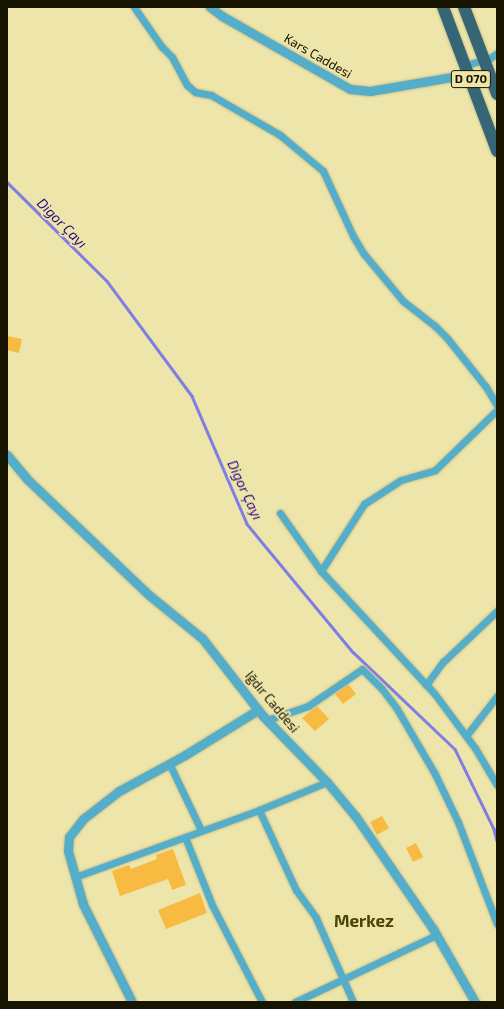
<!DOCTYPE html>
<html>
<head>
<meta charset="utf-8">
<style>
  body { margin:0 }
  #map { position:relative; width:504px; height:1009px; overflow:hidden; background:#ede5a9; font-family:"Exo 2",sans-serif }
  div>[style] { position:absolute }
  .stream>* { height:2.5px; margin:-1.25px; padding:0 1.25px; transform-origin:1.25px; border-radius:1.25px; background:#7e7ee4 }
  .building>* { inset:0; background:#f7bb41 }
  .roads { filter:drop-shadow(0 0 1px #c6bf8b) drop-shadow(0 0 1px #c6bf8b) }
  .minor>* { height:7px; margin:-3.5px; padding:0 3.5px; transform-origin:3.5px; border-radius:3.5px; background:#54adc9 }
  .tertiary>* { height:9px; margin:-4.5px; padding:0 4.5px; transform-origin:4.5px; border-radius:4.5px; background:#54adc9 }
  .trunk>* { height:12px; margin:-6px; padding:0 6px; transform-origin:6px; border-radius:6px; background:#366675 }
  span { translate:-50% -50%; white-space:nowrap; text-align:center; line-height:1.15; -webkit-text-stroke:3.5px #ede5a9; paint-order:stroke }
  .shield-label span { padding:1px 3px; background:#ede5a9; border:1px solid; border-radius:3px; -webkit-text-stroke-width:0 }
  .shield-label { font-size:12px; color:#171400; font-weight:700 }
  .street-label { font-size:13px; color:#171400 }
  .water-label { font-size:14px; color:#2b0685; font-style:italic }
  .district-label { font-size:17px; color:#4c4405; font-weight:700 }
  .frame { position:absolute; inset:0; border:8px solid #171400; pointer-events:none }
</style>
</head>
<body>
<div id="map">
  <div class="stream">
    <div style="left:7px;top:182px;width:141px;rotate:44.7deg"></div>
    <div style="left:107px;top:281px;width:143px;rotate:53.5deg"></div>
    <div style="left:192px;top:396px;width:139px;rotate:66.7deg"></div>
    <div style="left:247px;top:524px;width:166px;rotate:50.4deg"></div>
    <div style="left:353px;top:652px;width:141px;rotate:43.6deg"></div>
    <div style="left:455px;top:749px;width:89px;rotate:64deg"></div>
    <div style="left:494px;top:829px;width:12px;rotate:76deg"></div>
  </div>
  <div class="building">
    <div style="clip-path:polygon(7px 336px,22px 339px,19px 353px,7px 350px)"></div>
    <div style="clip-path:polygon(348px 684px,356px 694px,343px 704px,335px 694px)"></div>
    <div style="clip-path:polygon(317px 706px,329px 719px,315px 731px,302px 718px)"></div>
    <div style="clip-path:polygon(382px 816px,389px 828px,377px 835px,370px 822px)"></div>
    <div style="clip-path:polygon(416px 843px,423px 857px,413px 862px,406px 848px)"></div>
    <div style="clip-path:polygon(173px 849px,186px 885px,172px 890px,168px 879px,120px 896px,112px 871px,129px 865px,131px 869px,157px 859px,156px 855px)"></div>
    <div style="clip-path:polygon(200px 893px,207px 913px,166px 929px,158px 910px)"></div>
  </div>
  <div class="roads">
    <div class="minor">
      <div style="left:134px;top:7px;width:49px;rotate:55deg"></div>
      <div style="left:162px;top:47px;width:14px;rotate:45deg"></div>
      <div style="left:172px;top:57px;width:32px;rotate:62deg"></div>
      <div style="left:187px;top:85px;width:11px;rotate:41deg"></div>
      <div style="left:195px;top:92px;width:16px;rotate:11deg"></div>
      <div style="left:211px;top:95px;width:80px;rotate:30.1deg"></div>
      <div style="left:280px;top:135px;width:56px;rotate:39.9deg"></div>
      <div style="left:323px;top:171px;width:72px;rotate:65.2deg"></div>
      <div style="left:353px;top:236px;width:21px;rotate:59deg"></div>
      <div style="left:364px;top:254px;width:61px;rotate:50.3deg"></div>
      <div style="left:403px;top:301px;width:41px;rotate:38deg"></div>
      <div style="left:435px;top:326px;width:17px;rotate:45deg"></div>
      <div style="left:447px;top:338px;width:63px;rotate:51.5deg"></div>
      <div style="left:486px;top:387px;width:21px;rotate:59deg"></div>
      <div style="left:466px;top:65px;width:25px;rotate:-16deg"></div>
      <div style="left:490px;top:58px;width:9px;rotate:-36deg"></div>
      <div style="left:472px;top:82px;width:21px;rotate:-11deg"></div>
      <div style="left:280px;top:513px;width:71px;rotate:54.7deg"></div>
      <div style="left:321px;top:571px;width:166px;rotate:47.2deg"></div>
      <div style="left:434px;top:693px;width:69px;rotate:53.3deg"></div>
      <div style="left:475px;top:748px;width:43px;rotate:59.3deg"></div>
      <div style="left:321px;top:571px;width:80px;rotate:-57.3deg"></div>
      <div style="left:364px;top:504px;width:44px;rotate:-33deg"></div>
      <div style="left:401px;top:480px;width:35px;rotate:-16deg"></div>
      <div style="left:435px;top:470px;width:86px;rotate:-44.1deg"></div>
      <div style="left:426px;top:685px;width:29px;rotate:-54deg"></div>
      <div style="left:443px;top:662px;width:74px;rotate:-43.4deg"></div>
      <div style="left:267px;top:720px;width:43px;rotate:-18.9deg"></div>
      <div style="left:308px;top:706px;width:65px;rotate:-34.4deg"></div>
      <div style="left:362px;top:669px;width:28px;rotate:45deg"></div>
      <div style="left:382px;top:689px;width:25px;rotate:53deg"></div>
      <div style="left:397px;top:709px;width:75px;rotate:59.7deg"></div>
      <div style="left:435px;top:774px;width:53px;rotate:64.4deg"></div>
      <div style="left:458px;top:822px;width:109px;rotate:69.1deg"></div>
      <div style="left:466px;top:736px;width:51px;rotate:-52.2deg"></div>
      <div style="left:169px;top:763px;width:74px;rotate:64.5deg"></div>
      <div style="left:259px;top:810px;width:88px;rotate:65.2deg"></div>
      <div style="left:296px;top:890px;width:34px;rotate:54deg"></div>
      <div style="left:316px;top:918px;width:92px;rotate:66.2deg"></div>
      <div style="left:185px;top:837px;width:73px;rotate:68.3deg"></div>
      <div style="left:212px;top:905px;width:109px;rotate:62.7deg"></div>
      <div style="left:75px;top:877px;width:196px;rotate:-20deg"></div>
      <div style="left:259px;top:810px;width:74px;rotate:-22.4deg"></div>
      <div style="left:295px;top:1002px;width:156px;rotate:-25.4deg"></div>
    </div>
    <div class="tertiary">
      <div style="left:210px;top:7px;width:15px;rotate:37deg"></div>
      <div style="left:222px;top:16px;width:147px;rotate:29.7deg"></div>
      <div style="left:350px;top:89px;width:20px;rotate:6deg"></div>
      <div style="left:370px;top:91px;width:100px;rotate:-9.7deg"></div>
      <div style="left:7px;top:455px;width:31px;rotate:50deg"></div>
      <div style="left:27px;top:479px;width:168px;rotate:43.6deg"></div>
      <div style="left:149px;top:595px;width:68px;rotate:39.1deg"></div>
      <div style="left:202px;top:638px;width:99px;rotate:52deg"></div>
      <div style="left:263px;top:716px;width:92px;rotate:45.9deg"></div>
      <div style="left:327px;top:782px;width:45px;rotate:50.4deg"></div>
      <div style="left:356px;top:817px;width:136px;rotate:55.5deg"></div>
      <div style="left:433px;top:929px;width:84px;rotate:60.1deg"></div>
      <div style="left:132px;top:1002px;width:110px;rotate:-116.6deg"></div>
      <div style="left:83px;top:904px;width:55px;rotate:-105.8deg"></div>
      <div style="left:68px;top:851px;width:14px;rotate:-86deg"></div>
      <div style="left:69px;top:837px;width:23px;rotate:-52deg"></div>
      <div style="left:83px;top:819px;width:46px;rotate:-37.9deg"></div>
      <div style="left:119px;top:791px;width:75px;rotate:-28.6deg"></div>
      <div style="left:185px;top:755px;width:86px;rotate:-31.7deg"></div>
    </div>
    <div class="trunk">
      <div style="left:443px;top:7px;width:154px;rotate:69.4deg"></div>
      <div style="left:464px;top:7px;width:93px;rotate:69.2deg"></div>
    </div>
  </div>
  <div class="shield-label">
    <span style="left:471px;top:79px">D 070</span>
  </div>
  <div class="street-label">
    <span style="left:318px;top:56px;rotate:30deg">Kars Caddesi</span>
    <span style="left:272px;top:702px;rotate:50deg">Iğdır Caddesi</span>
  </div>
  <div class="water-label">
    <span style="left:62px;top:223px;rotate:45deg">Digor Çayı</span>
    <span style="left:245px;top:490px;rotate:65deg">Digor Çayı</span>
  </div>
  <div class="district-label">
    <span style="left:364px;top:921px">Merkez</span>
  </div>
  <div class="frame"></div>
</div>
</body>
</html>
